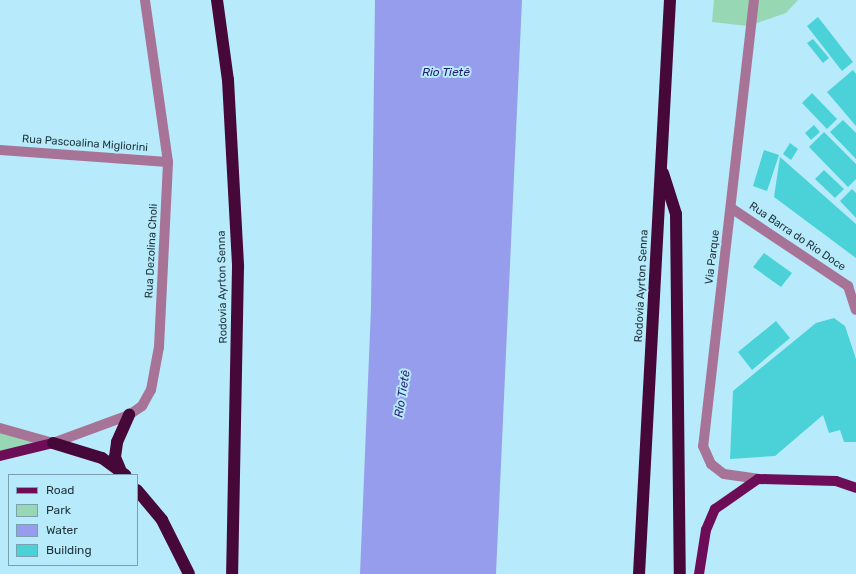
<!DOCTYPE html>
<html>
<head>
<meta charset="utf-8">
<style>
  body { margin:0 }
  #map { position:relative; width:856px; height:574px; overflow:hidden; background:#b7ebfb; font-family:Rubik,sans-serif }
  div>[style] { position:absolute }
  .green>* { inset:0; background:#98d7b3 }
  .water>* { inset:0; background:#969ded }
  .building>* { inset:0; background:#4ad2d8 }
  .minor>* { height:10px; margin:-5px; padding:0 5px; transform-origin:5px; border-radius:5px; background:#a77497 }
  .major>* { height:10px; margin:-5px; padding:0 5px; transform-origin:5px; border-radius:5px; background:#6d0d58 }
  .highway>* { height:12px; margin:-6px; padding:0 6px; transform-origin:6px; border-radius:6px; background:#450838 }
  span { translate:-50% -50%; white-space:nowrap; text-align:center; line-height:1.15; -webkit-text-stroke:4px #b7ebfb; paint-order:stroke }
  .street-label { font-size:11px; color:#1e3239 }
  .water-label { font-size:12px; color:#261a75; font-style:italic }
  .legend { position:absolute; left:8px; top:474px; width:130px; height:92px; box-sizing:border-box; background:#b7ebfb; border:1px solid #7aa1ad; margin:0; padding:5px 7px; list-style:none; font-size:12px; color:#1e3239 }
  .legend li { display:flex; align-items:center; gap:8px; height:20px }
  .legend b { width:20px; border:1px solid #7aa1ad }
</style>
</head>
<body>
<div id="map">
  <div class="green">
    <div style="clip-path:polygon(714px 0,798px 0,786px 13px,748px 26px,712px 22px)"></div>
    <div style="clip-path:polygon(0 428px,53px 443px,0 456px)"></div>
  </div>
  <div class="water">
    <div style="clip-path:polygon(375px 0,522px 0,496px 574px,360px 574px,371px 308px)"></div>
  </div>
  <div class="building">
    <div style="clip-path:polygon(818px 17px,853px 62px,842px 71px,807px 26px)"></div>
    <div style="clip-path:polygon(813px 39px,829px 58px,823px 63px,807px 43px)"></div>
    <div style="clip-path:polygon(853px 70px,856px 74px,856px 126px,827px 92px)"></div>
    <div style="clip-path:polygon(812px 93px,837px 119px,827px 129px,802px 103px)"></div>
    <div style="clip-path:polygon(843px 120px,856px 133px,856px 159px,830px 132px)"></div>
    <div style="clip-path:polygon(814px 125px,820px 132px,811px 140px,805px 133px)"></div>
    <div style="clip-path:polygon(824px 132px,856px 164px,856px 179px,848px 187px,809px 147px)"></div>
    <div style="clip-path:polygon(790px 143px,798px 149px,791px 160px,783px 154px)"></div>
    <div style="clip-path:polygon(764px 150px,779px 155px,767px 191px,753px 186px)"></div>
    <div style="clip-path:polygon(780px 157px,856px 224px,856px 258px,774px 197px)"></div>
    <div style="clip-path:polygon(824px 170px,844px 189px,835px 198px,815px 179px)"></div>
    <div style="clip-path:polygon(852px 189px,856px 193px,856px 218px,840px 201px)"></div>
    <div style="clip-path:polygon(764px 253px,792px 273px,781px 287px,753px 267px)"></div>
    <div style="clip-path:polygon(834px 318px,845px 326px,856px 359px,856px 442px,844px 442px,840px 430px,829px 433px,823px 415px,775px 456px,730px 459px,733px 391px,816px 323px)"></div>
    <div style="clip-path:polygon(776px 321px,790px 338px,752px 370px,738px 352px)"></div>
  </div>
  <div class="minor">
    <div style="left:754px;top:0;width:449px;rotate:96.5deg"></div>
    <div style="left:703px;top:446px;width:20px;rotate:66deg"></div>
    <div style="left:711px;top:464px;width:16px;rotate:38deg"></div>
    <div style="left:724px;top:474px;width:34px;rotate:8deg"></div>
    <div style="left:0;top:150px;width:168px;rotate:4.1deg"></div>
    <div style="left:731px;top:208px;width:141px;rotate:33.7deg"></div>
    <div style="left:848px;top:286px;width:25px;rotate:72deg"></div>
    <div style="left:0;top:428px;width:55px;rotate:15.8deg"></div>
    <div style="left:53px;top:443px;width:81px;rotate:-20.2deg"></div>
    <div style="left:129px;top:415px;width:16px;rotate:-35deg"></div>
    <div style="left:142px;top:406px;width:18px;rotate:-61deg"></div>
    <div style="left:151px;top:390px;width:44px;rotate:-79.5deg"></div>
    <div style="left:159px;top:347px;width:185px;rotate:-87.2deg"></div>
    <div style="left:168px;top:162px;width:164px;rotate:-98.1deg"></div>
  </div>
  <div class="major">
    <div style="left:0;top:456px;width:55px;rotate:-13.8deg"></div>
    <div style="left:699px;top:574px;width:45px;rotate:-81deg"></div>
    <div style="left:706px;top:530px;width:23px;rotate:-67deg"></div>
    <div style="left:715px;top:509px;width:52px;rotate:-34.9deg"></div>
    <div style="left:758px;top:479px;width:78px;rotate:1.5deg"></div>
    <div style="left:836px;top:481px;width:21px;rotate:19deg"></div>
  </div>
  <div class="highway">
    <div style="left:217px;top:0;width:81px;rotate:82.2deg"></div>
    <div style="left:228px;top:80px;width:187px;rotate:86.9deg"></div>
    <div style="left:238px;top:267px;width:307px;rotate:91.1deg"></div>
    <div style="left:663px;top:173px;width:43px;rotate:72.4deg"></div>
    <div style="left:676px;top:214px;width:360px;rotate:89.4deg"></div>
    <div style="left:53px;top:443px;width:51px;rotate:17deg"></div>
    <div style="left:102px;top:458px;width:29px;rotate:36deg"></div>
    <div style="left:120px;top:469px;width:13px;rotate:-113deg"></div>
    <div style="left:115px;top:457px;width:15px;rotate:-82deg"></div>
    <div style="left:117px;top:442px;width:30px;rotate:-66deg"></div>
    <div style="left:137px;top:490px;width:39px;rotate:50deg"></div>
    <div style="left:162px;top:520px;width:60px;rotate:63.4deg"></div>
    <div style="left:639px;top:574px;width:575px;rotate:-86.91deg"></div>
  </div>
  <div class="street-label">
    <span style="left:85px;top:144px;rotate:4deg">Rua Pascoalina Migliorini</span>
    <span style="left:797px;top:237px;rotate:34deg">Rua Barra do Rio Doce</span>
    <span style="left:152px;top:251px;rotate:-87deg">Rua Dezolina Choli</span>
    <span style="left:713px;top:257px;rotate:-83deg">Via Parque</span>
    <span style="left:642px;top:286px;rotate:-87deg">Rodovia Ayrton Senna</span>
    <span style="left:223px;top:287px;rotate:-91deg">Rodovia Ayrton Senna</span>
  </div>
  <div class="water-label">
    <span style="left:446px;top:73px">Rio Tietê</span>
    <span style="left:403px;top:394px;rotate:-81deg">Rio Tietê</span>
  </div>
  <ul class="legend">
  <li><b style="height:5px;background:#6d0d58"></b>Road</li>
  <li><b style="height:11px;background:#98d7b3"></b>Park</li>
  <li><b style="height:11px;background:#969ded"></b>Water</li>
  <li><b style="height:11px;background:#4ad2d8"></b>Building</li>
  </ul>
</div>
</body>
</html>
